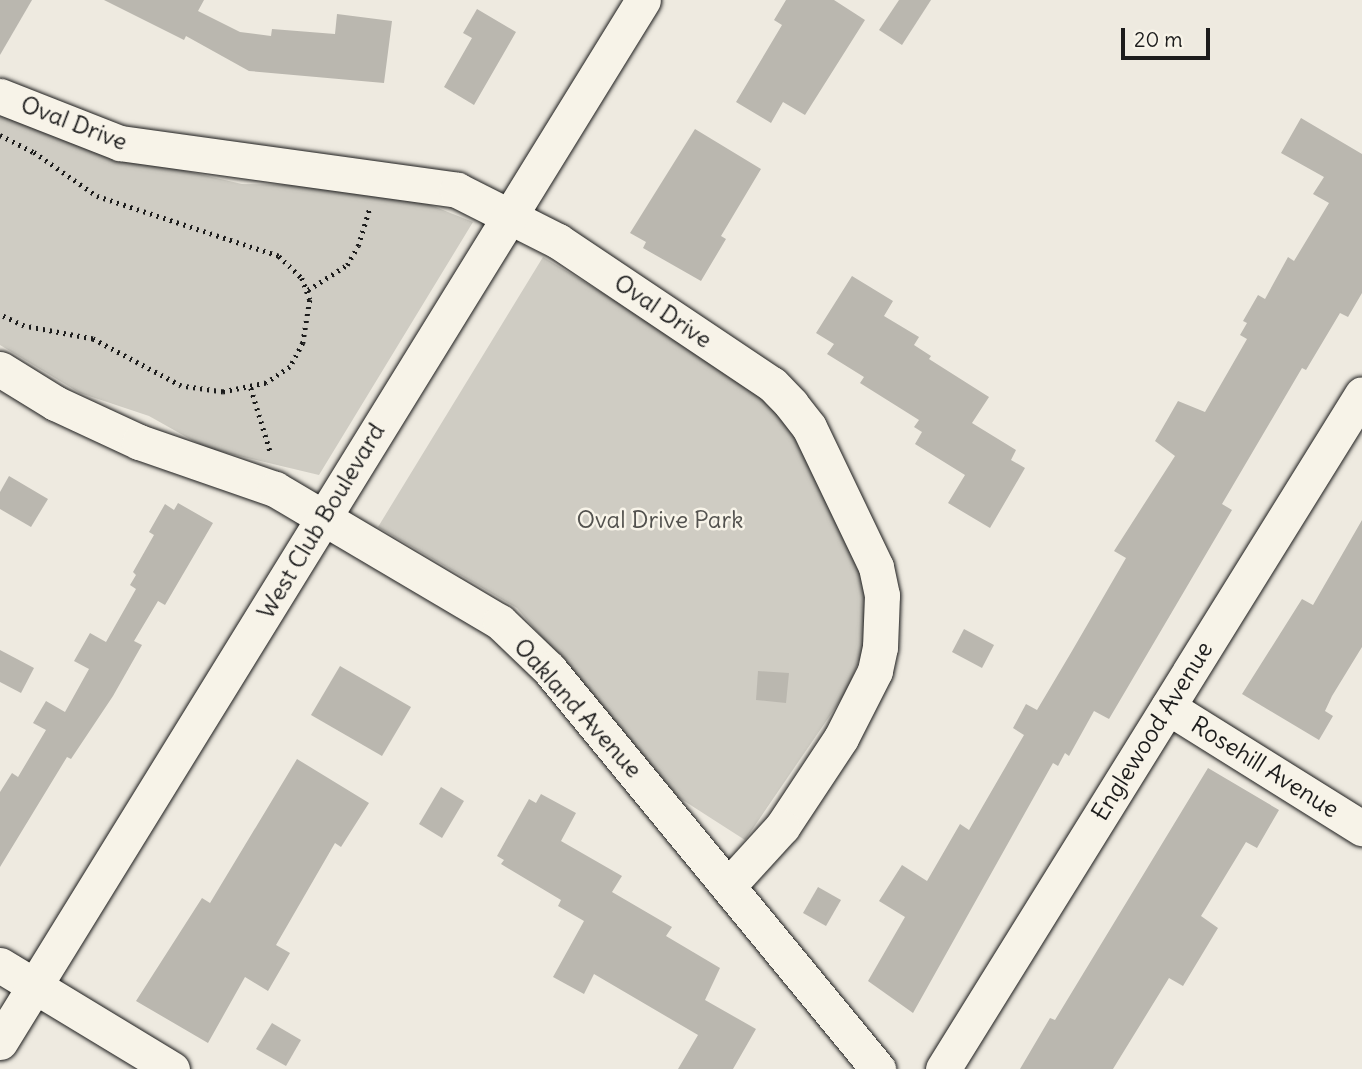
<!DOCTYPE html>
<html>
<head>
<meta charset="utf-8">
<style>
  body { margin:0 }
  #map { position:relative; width:1362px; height:1069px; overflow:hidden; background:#eeeae0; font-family:Delius,sans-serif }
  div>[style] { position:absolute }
  .green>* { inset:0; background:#cfccc3 }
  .building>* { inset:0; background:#bab7af }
  .path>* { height:4.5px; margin-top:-2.25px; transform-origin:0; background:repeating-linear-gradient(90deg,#1c1c1c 0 2px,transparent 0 7px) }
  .roads { filter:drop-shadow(0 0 2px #1c1c1c) drop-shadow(0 0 2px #1c1c1c) }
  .minor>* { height:35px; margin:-17.5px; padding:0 17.5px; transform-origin:17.5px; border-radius:17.5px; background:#f7f3e8 }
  span { translate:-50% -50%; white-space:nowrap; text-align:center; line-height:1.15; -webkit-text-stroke:5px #f7f3e8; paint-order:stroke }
  .street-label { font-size:24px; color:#1c1c1c }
  .park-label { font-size:24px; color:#52514e }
  .scale { position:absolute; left:1121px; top:28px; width:89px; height:32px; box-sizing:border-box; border:4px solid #1c1c1c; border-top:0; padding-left:9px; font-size:21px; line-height:24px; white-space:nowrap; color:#1c1c1c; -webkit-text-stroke:5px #f7f3e8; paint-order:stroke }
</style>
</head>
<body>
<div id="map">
  <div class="green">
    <div style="clip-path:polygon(0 107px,117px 155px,242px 184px,301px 185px,428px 204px,473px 222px,319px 475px,206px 448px,149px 416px,80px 393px,0 345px)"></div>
    <div style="clip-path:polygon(543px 257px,781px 400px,859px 557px,865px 589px,866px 644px,846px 692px,745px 840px,678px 797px,517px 608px,378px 527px)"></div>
  </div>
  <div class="building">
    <div style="clip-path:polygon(0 0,32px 0,0 55px)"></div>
    <div style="clip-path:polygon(104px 0,204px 0,198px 11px,240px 32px,271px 36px,272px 29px,335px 34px,337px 14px,392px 21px,384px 83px,249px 71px,186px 36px,184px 40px)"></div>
    <div style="clip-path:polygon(786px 0,834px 0,865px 20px,805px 115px,783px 102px,771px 123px,736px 102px,782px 25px,774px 20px)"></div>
    <div style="clip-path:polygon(899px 0,931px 0,902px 45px,879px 30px)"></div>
    <div style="clip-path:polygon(477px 9px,516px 32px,474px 105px,444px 87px,472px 38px,463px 33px)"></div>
    <div style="clip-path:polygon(1301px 118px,1362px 154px,1362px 293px,1348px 317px,1340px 313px,1306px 370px,1302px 368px,1222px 504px,1232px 510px,1109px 719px,1094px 711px,1069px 756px,1065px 753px,1058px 766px,1053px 763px,913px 1013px,868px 981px,905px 917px,879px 901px,902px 865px,927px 881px,960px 824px,969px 830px,1024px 735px,1013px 728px,1026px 704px,1037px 710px,1072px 651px,1126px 558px,1114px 551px,1175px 456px,1155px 441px,1178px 401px,1205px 412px,1247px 339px,1240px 335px,1247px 323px,1243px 321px,1258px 295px,1265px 299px,1288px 257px,1294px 261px,1329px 203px,1313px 194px,1324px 177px,1281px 153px)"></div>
    <div style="clip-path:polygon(695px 129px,761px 169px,721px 236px,726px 239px,701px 281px,643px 248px,646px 242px,630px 233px)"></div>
    <div style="clip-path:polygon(852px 276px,893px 301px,884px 316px,919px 337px,914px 345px,931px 356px,929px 359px,989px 397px,972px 423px,1016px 450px,1011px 460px,1025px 468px,990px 528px,948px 503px,965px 475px,915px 444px,922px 432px,914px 427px,919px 420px,860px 383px,864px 377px,827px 354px,834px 344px,816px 333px)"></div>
    <div style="clip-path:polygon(9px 476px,48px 499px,31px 527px,0 509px,0 492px)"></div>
    <div style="clip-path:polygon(178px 503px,213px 523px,165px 605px,158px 601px,134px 641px,142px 645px,113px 696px,71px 759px,67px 757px,0 867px,0 792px,12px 773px,18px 777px,46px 730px,33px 723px,46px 701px,65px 712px,89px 669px,74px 661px,90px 633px,106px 642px,136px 589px,130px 585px,136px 575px,133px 572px,154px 535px,149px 532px,165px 504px,174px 510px)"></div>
    <div style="clip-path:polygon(1362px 520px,1362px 647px,1332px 696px,1325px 711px,1333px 716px,1319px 740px,1242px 694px,1302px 599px,1313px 605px)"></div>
    <div style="clip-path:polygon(964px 629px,994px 645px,982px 668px,952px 652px)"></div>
    <div style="clip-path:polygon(0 650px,34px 668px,21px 693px,0 682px)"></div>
    <div style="clip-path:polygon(340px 666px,411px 707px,382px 756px,311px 715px)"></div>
    <div style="clip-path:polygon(758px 671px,789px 673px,786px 703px,756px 700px)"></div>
    <div style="clip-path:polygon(297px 759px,369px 803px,341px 847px,335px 843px,276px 945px,290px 953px,268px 991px,245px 977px,208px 1043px,136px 1001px,202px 898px,210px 903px)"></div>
    <div style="clip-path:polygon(1208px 768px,1279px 810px,1257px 848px,1246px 842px,1201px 916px,1218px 928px,1183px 986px,1169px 978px,1113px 1069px,1020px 1069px,1050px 1018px,1055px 1020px)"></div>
    <div style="clip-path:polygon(441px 787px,464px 801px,442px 838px,419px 824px)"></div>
    <div style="clip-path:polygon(541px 794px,576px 813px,561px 841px,622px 876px,612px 892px,672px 927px,666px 936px,720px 968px,705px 1000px,756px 1029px,733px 1069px,678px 1069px,698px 1035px,594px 974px,584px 994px,553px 977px,584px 921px,558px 906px,561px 900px,501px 864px,504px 860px,497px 856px,529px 799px,536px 803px)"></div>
    <div style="clip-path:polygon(818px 887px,841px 900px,826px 926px,803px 913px)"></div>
    <div style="clip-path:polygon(272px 1023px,301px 1040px,286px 1066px,256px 1049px)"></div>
  </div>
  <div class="path">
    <div style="left:0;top:135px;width:38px;rotate:27deg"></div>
    <div style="left:34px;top:152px;width:77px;rotate:34.9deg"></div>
    <div style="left:97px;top:196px;width:192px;rotate:18.2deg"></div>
    <div style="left:279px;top:256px;width:32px;rotate:44deg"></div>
    <div style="left:302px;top:278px;width:23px;rotate:70deg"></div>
    <div style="left:310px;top:300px;width:44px;rotate:99.2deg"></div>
    <div style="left:303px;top:343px;width:27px;rotate:118deg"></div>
    <div style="left:290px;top:367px;width:29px;rotate:146deg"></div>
    <div style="left:266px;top:383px;width:44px;rotate:168.2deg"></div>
    <div style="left:223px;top:392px;width:42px;rotate:-171.9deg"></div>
    <div style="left:181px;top:386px;width:100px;rotate:-151.9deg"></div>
    <div style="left:93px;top:339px;width:70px;rotate:-169.3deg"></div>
    <div style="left:24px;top:326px;width:26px;rotate:-155deg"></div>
    <div style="left:308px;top:290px;width:46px;rotate:-32.7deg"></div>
    <div style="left:347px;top:265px;width:22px;rotate:-60deg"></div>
    <div style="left:358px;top:246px;width:39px;rotate:-73deg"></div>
    <div style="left:251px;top:388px;width:69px;rotate:73.1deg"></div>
  </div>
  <div class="roads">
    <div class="minor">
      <div style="left:0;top:96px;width:129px;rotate:21.4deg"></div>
      <div style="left:120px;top:143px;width:340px;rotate:7.9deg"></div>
      <div style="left:457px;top:190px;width:113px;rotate:26.8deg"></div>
      <div style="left:558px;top:241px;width:257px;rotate:33.8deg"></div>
      <div style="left:772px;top:384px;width:28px;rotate:46deg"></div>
      <div style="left:791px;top:404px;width:29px;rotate:52deg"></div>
      <div style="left:809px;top:427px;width:155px;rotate:64.4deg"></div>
      <div style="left:876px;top:567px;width:29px;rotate:78deg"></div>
      <div style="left:882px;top:595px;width:52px;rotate:92.2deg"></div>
      <div style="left:880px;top:647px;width:25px;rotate:102deg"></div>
      <div style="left:875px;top:671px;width:75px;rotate:116.9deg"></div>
      <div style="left:841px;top:738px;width:107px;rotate:123.5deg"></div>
      <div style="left:782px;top:827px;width:79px;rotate:132.4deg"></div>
      <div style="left:0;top:369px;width:65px;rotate:31.7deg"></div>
      <div style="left:55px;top:403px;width:93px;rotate:24.9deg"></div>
      <div style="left:139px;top:442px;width:144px;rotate:19.1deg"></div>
      <div style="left:275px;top:489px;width:261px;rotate:30.6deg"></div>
      <div style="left:500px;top:622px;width:68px;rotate:43.8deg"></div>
      <div style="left:549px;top:669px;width:518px;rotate:50.56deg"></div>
      <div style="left:1168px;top:707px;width:229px;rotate:32deg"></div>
      <div style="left:0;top:965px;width:201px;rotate:31.2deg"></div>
      <div style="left:0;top:1042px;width:1224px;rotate:-58.32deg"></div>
      <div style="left:943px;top:1069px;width:794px;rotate:-58.17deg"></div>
    </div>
  </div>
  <div class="street-label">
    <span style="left:74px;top:123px;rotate:21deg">Oval Drive</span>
    <span style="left:663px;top:311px;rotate:34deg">Oval Drive</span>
    <span style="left:321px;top:521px;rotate:-59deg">West Club Boulevard</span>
    <span style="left:578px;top:708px;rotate:48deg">Oakland Avenue</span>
    <span style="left:1152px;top:731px;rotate:-58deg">Englewood Avenue</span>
    <span style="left:1265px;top:767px;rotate:32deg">Rosehill Avenue</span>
  </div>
  <div class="park-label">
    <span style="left:660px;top:520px">Oval Drive Park</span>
  </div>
  <div class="scale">20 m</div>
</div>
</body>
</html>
